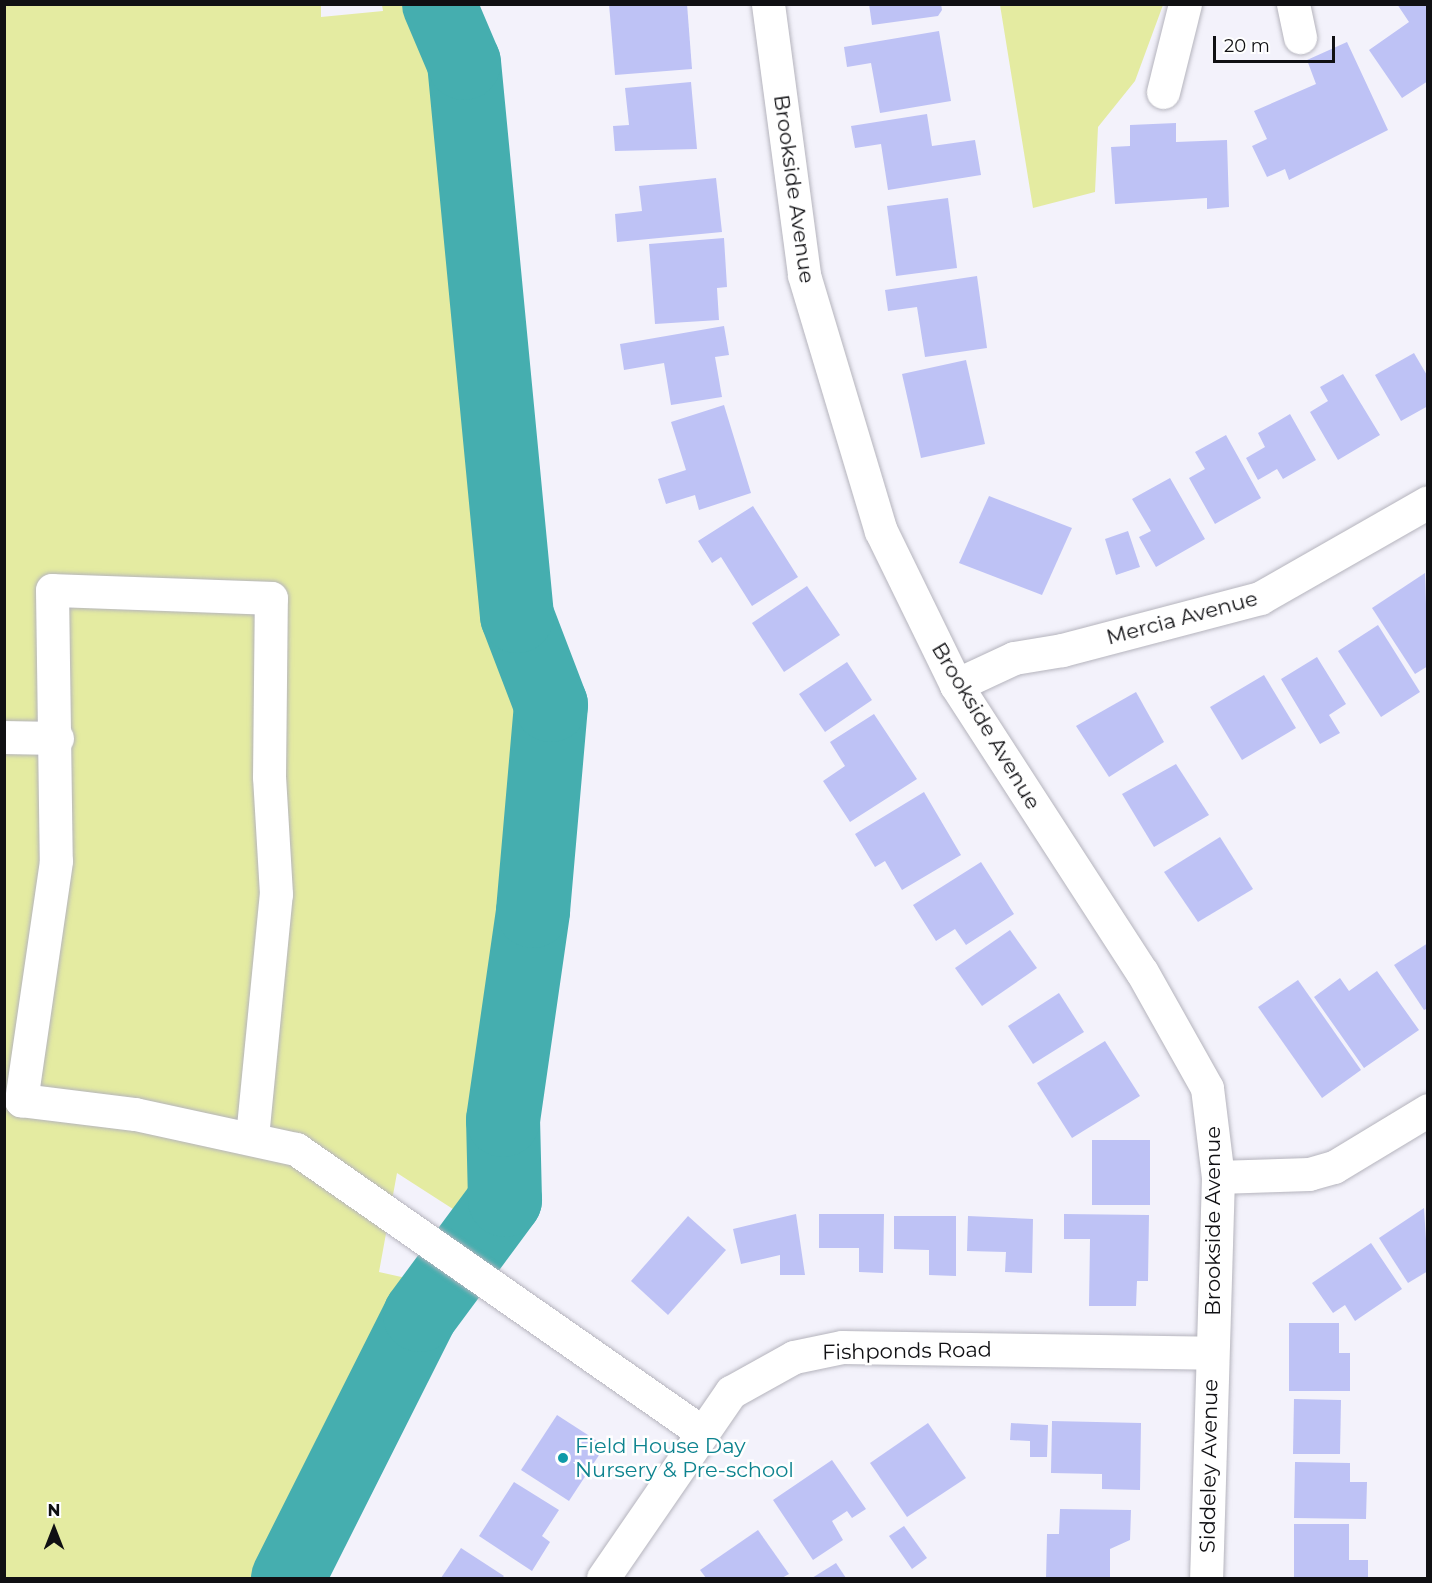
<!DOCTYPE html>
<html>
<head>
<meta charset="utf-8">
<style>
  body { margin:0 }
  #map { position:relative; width:1432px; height:1583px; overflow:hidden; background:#f3f2fb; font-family:Montserrat,sans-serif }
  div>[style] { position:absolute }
  .green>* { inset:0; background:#e4eba1 }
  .river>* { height:74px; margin:-37px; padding:0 37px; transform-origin:37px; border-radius:37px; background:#45aeaf }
  .building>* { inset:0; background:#bec2f5 }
  .roads { filter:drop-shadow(0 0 2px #b5b4bd) drop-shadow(0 0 2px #b5b4bd) }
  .minor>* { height:33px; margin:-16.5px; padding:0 16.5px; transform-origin:16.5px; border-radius:16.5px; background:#fff }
  .dots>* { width:16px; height:16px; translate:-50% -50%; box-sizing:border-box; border:3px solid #fff; border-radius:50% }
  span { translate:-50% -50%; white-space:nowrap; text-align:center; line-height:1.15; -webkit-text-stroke:5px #fff; paint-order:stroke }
  .street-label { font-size:21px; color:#101013 }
  .culture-label { font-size:21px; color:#0d838f }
  .left { translate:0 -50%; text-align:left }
  .frame { position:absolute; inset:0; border:6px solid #101013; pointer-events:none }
  .north { position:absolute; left:24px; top:1499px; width:60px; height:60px; -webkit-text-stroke:4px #fff; paint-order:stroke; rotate:0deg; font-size:16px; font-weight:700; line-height:24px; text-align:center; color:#101013 }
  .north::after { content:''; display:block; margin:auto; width:21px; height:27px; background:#101013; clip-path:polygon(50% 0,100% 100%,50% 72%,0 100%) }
  .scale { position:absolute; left:1213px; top:36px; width:122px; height:27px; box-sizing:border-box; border:3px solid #101013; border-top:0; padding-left:8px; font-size:18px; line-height:21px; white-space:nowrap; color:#101013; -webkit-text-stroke:4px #fff; paint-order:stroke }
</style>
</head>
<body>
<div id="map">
  <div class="green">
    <div style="clip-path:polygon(5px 5px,321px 5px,321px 17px,383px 11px,382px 5px,436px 5px,464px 63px,517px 616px,555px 704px,503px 1120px,505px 1200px,484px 1229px,397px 1173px,379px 1272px,442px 1286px,420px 1315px,288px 1578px,5px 1578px)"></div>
    <div style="clip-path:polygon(1000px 5px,1163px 5px,1135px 81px,1098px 127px,1095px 192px,1033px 208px)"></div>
  </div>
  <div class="river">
    <div style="left:288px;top:1578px;width:294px;rotate:-63.3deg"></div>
    <div style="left:420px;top:1315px;width:143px;rotate:-53.5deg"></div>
    <div style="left:505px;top:1200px;width:80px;rotate:-91.4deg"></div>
    <div style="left:503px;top:1120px;width:211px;rotate:-81.8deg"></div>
    <div style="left:533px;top:911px;width:207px;rotate:-85deg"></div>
    <div style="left:551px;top:705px;width:95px;rotate:-110.9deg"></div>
    <div style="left:517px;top:616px;width:556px;rotate:-95.47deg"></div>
    <div style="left:464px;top:63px;width:64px;rotate:-113deg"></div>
  </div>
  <div class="building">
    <div style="clip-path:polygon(609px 4px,687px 4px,692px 69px,615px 75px)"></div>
    <div style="clip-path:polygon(869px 4px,941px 4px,942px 10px,938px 16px,872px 25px)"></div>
    <div style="clip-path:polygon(1397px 4px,1428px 4px,1428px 81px,1402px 98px,1369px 50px,1409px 22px)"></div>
    <div style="clip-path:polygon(939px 31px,951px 101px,880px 113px,871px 63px,847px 67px,844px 47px)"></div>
    <div style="clip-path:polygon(1347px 42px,1388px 130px,1289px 180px,1285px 169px,1267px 177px,1252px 146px,1267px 139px,1254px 111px,1316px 84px,1307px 60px)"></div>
    <div style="clip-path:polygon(691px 82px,697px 149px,615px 151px,613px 126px,629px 125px,625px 88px)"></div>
    <div style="clip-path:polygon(927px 114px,932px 146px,975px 140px,981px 175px,888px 190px,881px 144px,855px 148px,851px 126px)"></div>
    <div style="clip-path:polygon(1176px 123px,1176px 142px,1227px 140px,1229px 207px,1207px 209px,1207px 198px,1115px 204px,1111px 147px,1130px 146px,1130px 125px)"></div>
    <div style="clip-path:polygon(716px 178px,722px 232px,617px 242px,615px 214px,642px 211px,639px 186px)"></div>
    <div style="clip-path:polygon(948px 198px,957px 268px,896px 276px,887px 206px)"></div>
    <div style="clip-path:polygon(724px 238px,727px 287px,717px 288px,719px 320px,655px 324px,649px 244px)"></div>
    <div style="clip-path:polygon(977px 276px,987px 348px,925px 357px,917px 307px,888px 311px,885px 290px)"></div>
    <div style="clip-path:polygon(724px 326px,729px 355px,715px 357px,722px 397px,671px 405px,664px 363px,624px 370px,620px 344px)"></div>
    <div style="clip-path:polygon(1414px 353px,1428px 377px,1428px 406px,1401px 421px,1375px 375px)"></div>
    <div style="clip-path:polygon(966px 360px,985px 444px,921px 458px,902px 374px)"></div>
    <div style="clip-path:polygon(1343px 374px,1380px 435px,1338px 460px,1310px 412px,1328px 401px,1320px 387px)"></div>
    <div style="clip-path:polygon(724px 405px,751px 493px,699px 510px,695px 495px,666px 504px,658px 479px,686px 470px,671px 422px)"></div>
    <div style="clip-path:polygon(1290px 414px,1316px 460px,1283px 479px,1277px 469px,1258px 480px,1246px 458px,1265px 447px,1258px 433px)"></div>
    <div style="clip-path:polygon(1226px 435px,1261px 498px,1215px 524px,1189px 478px,1205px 469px,1195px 452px)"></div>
    <div style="clip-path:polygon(1170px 478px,1205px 539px,1156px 567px,1139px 537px,1151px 531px,1132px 499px)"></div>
    <div style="clip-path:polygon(989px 496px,1072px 528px,1042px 595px,959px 563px)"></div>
    <div style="clip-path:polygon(753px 506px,798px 577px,752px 606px,721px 557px,712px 563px,698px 541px)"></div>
    <div style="clip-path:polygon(1128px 531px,1140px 567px,1116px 575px,1105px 539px)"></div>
    <div style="clip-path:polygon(1425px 573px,1428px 666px,1415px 674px,1372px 608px)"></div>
    <div style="clip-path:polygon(807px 586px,840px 635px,784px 672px,752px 623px)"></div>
    <div style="clip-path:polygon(1378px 625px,1420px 692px,1381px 717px,1338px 651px)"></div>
    <div style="clip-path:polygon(1317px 657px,1346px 704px,1329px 715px,1340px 733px,1320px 744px,1281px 679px)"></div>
    <div style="clip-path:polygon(847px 662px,872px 700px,825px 732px,799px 694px)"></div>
    <div style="clip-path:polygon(1264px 675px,1296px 728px,1242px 760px,1210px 707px)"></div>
    <div style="clip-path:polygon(1136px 692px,1164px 742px,1109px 777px,1076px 726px)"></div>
    <div style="clip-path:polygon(874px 714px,917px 779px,850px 822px,823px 781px,845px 766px,830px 742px)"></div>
    <div style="clip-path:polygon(1176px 764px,1209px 815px,1154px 847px,1122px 794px)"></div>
    <div style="clip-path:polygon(924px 792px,961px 855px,902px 890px,885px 861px,875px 867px,855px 834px)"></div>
    <div style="clip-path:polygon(1220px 837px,1253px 889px,1198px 922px,1164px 872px)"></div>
    <div style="clip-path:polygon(981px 862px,1014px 914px,966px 945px,955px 929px,936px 941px,913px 905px)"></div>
    <div style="clip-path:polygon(1010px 930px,1037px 968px,982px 1006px,955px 968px)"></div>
    <div style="clip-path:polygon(1428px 943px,1428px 1008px,1424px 1010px,1394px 965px)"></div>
    <div style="clip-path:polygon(1377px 971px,1419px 1030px,1364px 1068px,1314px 997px,1340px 978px,1349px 991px)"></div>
    <div style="clip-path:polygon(1298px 980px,1361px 1070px,1322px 1098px,1258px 1007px)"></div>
    <div style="clip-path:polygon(1059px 993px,1084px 1032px,1033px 1064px,1008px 1026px)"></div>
    <div style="clip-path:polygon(1105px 1041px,1140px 1096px,1072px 1138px,1037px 1083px)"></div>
    <div style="clip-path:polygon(1092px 1140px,1150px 1140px,1150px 1205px,1092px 1205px)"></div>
    <div style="clip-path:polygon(1424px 1208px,1428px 1271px,1408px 1283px,1379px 1238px)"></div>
    <div style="clip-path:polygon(796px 1214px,805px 1275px,780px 1275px,780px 1255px,741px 1264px,733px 1229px)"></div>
    <div style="clip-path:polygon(819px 1214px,884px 1214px,883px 1273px,859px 1272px,859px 1248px,819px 1248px)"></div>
    <div style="clip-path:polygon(1064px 1214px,1149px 1215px,1148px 1281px,1137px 1281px,1136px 1306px,1089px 1306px,1090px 1239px,1064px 1239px)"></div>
    <div style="clip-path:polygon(688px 1216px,726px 1250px,668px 1315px,631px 1281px)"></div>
    <div style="clip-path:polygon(894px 1216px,956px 1216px,956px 1276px,929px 1275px,929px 1250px,894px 1249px)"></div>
    <div style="clip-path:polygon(968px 1216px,1033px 1219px,1032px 1273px,1005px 1272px,1006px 1252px,967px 1251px)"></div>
    <div style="clip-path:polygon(1371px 1243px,1402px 1289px,1355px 1321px,1345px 1305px,1333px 1313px,1312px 1283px)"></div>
    <div style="clip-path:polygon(1289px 1323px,1339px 1323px,1339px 1353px,1350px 1353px,1350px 1391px,1289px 1391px)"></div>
    <div style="clip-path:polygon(1294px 1399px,1341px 1400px,1340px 1454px,1293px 1454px)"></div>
    <div style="clip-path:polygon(557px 1415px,605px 1446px,569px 1501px,521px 1470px)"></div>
    <div style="clip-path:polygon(1052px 1421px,1141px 1423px,1140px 1490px,1102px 1489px,1102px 1474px,1051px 1473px)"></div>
    <div style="clip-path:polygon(928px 1423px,966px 1478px,907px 1517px,870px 1463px)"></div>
    <div style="clip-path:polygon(1011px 1423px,1048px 1425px,1047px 1457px,1030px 1457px,1030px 1441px,1010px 1440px)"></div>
    <div style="clip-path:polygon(832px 1460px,866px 1509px,852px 1518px,847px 1511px,832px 1521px,843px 1540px,813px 1560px,773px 1500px)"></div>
    <div style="clip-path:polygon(1295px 1462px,1350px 1463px,1350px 1482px,1367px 1482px,1366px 1519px,1294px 1518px)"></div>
    <div style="clip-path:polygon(514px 1482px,559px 1510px,542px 1536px,550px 1542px,532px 1571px,479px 1536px)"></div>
    <div style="clip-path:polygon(1060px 1509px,1131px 1510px,1130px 1540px,1110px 1549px,1110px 1578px,1046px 1578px,1047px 1534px,1059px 1534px)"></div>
    <div style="clip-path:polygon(1294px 1524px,1349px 1524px,1349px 1560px,1368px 1560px,1368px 1578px,1294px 1578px)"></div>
    <div style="clip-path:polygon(904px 1526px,927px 1558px,912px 1569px,889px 1536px)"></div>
    <div style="clip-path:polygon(758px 1530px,789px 1574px,782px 1578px,706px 1578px,700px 1570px)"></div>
    <div style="clip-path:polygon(461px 1548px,504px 1576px,502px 1578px,441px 1578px)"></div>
    <div style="clip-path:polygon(836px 1563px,846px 1578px,812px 1578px)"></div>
  </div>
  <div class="roads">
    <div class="minor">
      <div style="left:768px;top:4px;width:273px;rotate:82.4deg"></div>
      <div style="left:804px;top:275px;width:267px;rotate:73.3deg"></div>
      <div style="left:881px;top:531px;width:171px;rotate:64deg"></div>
      <div style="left:956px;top:685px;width:342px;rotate:57.1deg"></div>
      <div style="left:1142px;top:972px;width:133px;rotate:60.7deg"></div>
      <div style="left:1207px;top:1088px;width:90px;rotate:83deg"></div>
      <div style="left:1218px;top:1177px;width:401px;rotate:91.7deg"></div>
      <div style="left:1293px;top:4px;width:34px;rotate:78deg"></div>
      <div style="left:1163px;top:92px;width:91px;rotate:-76deg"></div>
      <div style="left:956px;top:685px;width:64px;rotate:-25deg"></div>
      <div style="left:1014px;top:658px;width:49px;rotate:-9.5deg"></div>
      <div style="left:1062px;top:650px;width:205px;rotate:-14.7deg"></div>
      <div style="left:1260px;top:598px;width:193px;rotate:-29.7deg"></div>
      <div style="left:4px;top:737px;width:53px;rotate:1.1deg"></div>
      <div style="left:252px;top:1137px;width:244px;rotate:-84.4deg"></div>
      <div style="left:276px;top:894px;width:117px;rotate:-93.4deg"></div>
      <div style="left:269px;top:777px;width:179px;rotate:-89.4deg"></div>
      <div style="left:271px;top:598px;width:219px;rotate:-177.9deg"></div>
      <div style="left:52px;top:590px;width:271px;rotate:89.2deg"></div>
      <div style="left:56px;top:861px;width:242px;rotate:98.3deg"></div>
      <div style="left:21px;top:1100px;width:115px;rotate:7deg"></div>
      <div style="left:135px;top:1114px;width:165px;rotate:12.3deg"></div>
      <div style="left:296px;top:1149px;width:494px;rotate:34.9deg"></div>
      <div style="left:1218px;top:1177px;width:91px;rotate:-1.9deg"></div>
      <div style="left:1309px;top:1174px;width:26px;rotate:-16deg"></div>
      <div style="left:1334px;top:1167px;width:110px;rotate:-31.2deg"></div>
      <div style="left:603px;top:1578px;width:226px;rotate:-55.5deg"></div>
      <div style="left:731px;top:1392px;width:72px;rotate:-29.1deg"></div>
      <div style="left:794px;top:1357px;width:49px;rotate:-11.8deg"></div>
      <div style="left:842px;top:1347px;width:370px;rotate:0.9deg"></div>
    </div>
  </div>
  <div class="dots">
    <div style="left:563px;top:1458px;background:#0f9aa8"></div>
  </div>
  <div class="street-label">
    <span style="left:794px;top:189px;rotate:82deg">Brookside Avenue</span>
    <span style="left:1182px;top:618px;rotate:-15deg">Mercia Avenue</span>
    <span style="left:986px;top:726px;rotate:59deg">Brookside Avenue</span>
    <span style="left:1213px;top:1221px;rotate:-90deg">Brookside Avenue</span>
    <span style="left:907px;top:1351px;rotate:-1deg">Fishponds Road</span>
    <span style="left:1209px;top:1466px;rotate:-89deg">Siddeley Avenue</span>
  </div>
  <div class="culture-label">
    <span class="left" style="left:575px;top:1458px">Field House Day<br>Nursery &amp; Pre-school</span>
  </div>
  <div class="frame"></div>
  <div class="north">N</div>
  <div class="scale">20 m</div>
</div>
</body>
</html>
